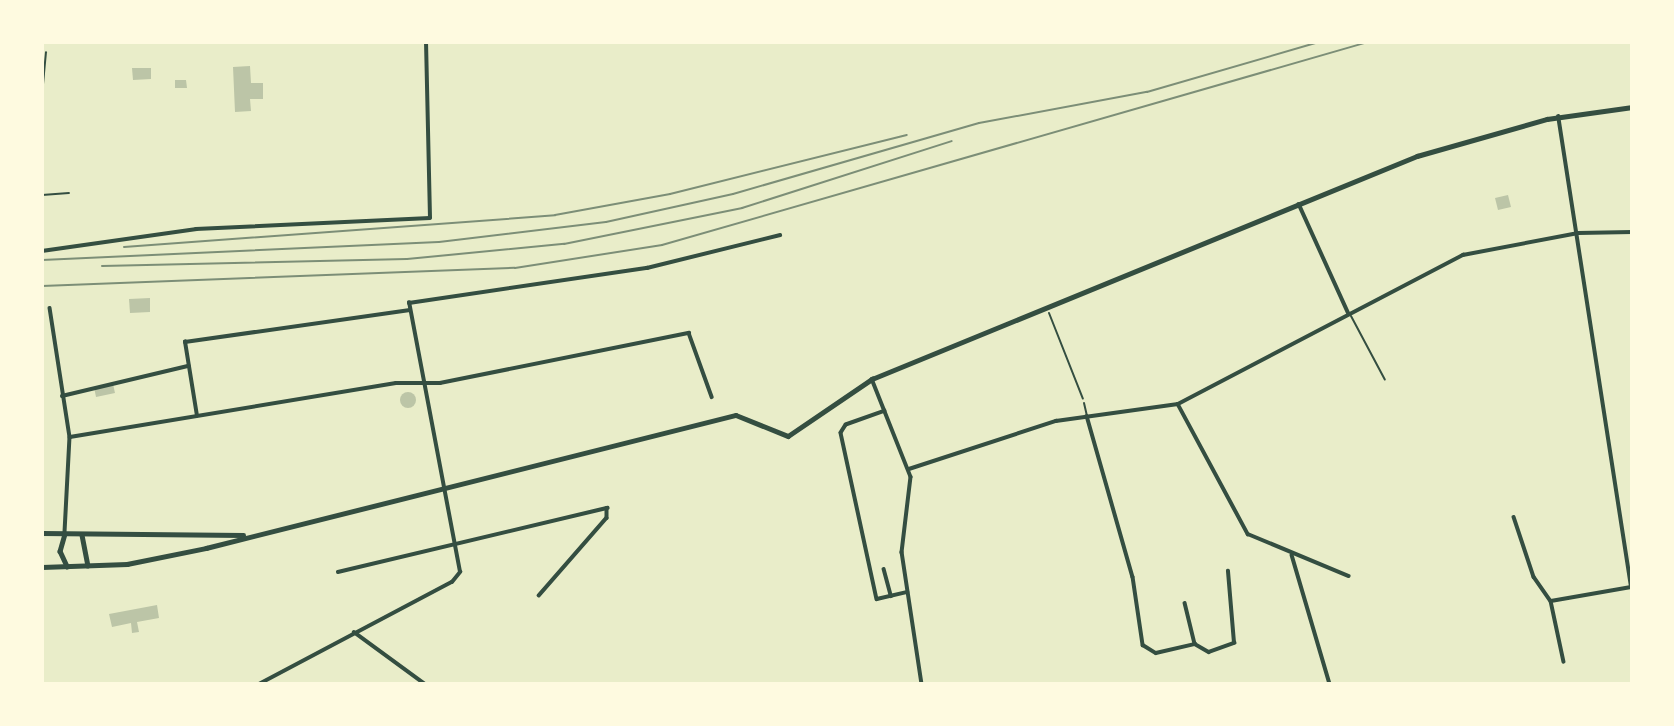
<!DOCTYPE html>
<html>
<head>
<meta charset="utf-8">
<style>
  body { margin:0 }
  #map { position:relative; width:1674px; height:726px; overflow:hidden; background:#e9edc9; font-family:Mulish,sans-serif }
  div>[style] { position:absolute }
  .building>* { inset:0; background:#bcc5a7 }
  .round { border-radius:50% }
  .path>* { height:2px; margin:-1px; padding:0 1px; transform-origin:1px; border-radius:1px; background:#344e41 }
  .service>* { height:2px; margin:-1px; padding:0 1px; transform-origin:1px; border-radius:1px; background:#344e41 }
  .minor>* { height:3.5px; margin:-1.75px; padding:0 1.75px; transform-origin:1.75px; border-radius:1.75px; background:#344e41 }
  .tertiary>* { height:4.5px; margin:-2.25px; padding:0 2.25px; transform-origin:2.25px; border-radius:2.25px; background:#344e41 }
  .rail>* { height:2px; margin:-1px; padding:0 1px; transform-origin:1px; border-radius:1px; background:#7c8e77 }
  span { translate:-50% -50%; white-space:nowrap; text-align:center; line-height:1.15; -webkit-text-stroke:5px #fefae0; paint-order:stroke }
  .frame { position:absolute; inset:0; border:44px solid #fefae0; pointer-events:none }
</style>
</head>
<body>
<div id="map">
  <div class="building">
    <div style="clip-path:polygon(250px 66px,251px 83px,263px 83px,263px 99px,250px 99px,251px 111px,235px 112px,233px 67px)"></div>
    <div style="clip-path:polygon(132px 68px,151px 68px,151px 79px,133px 80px)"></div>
    <div style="clip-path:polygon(175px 80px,186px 80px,187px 88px,175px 88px)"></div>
    <div style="clip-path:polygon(1508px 195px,1511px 207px,1498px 210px,1495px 198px)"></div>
    <div style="clip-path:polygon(150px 298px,150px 312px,130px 313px,129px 299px)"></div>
    <div style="clip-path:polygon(113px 384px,115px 393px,96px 397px,94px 387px)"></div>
    <div class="round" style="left:400px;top:392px;width:16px;height:16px"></div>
    <div style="clip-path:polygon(157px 605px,159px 618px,137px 622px,139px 632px,132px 633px,131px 623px,112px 627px,109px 614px)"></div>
  </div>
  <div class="path">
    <div style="left:42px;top:95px;width:43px;rotate:-84.7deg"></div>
    <div style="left:1049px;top:313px;width:92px;rotate:68.4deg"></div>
  </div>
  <div class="service">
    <div style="left:42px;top:195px;width:27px;rotate:-4deg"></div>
    <div style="left:1351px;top:316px;width:72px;rotate:62deg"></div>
    <div style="left:1084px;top:403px;width:13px;rotate:77deg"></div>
  </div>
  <div class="minor">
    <div style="left:1299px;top:204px;width:119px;rotate:65.6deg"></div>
    <div style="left:42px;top:251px;width:156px;rotate:-8.1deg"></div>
    <div style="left:196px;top:229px;width:234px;rotate:-2.7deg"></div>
    <div style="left:430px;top:218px;width:176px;rotate:-91.3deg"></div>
    <div style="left:50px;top:308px;width:131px;rotate:81.2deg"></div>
    <div style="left:70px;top:437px;width:97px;rotate:93deg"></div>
    <div style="left:872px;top:379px;width:105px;rotate:68.3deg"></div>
    <div style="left:911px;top:477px;width:76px;rotate:96.8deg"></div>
    <div style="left:902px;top:552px;width:134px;rotate:81.4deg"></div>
    <div style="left:62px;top:396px;width:130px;rotate:-13.4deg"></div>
    <div style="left:1178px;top:404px;width:148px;rotate:61.7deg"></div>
    <div style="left:1248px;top:534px;width:109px;rotate:22.6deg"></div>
    <div style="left:885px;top:411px;width:41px;rotate:160.3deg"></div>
    <div style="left:846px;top:425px;width:9px;rotate:122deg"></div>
    <div style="left:841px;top:433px;width:170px;rotate:77.8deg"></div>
    <div style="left:877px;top:599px;width:31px;rotate:-13deg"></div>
    <div style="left:197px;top:416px;width:75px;rotate:-99.2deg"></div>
    <div style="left:185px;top:342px;width:227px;rotate:-8.1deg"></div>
    <div style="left:1087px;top:416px;width:167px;rotate:74.1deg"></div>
    <div style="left:1133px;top:577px;width:69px;rotate:81.6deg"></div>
    <div style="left:1143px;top:645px;width:15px;rotate:32deg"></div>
    <div style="left:1156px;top:653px;width:40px;rotate:-13deg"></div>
    <div style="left:1195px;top:644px;width:16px;rotate:30deg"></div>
    <div style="left:1209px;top:652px;width:27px;rotate:-20deg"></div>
    <div style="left:1234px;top:643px;width:72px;rotate:-94.8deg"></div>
    <div style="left:70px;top:437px;width:330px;rotate:-9.4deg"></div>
    <div style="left:396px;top:383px;width:44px"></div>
    <div style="left:440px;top:383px;width:254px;rotate:-11.4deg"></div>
    <div style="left:689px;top:333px;width:68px;rotate:70.2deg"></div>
    <div style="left:909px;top:469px;width:155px;rotate:-18.1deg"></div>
    <div style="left:1056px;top:421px;width:123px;rotate:-7.9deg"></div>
    <div style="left:1178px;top:404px;width:322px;rotate:-27.6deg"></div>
    <div style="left:1463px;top:255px;width:117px;rotate:-10.8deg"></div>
    <div style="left:1578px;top:233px;width:54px;rotate:-1.1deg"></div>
    <div style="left:1514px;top:517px;width:63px;rotate:71.6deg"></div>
    <div style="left:1534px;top:577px;width:29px;rotate:55deg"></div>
    <div style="left:1551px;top:601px;width:81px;rotate:-9.9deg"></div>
    <div style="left:1631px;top:587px;width:476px;rotate:-98.8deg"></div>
    <div style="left:1292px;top:555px;width:134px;rotate:73.6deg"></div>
    <div style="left:884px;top:569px;width:28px;rotate:75deg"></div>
    <div style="left:338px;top:572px;width:277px;rotate:-13.4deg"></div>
    <div style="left:607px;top:508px;width:10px;rotate:90deg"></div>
    <div style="left:607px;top:518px;width:103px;rotate:131.1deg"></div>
    <div style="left:1551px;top:601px;width:62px;rotate:78deg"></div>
    <div style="left:1185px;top:603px;width:42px;rotate:76.3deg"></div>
    <div style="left:354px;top:632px;width:88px;rotate:36.2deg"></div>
    <div style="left:259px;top:684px;width:218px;rotate:-27.9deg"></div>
    <div style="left:452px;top:582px;width:13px;rotate:-51deg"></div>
    <div style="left:460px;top:572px;width:274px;rotate:-100.7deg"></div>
    <div style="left:409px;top:303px;width:241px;rotate:-8.4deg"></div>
    <div style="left:647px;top:268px;width:137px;rotate:-13.9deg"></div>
  </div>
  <div class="tertiary">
    <div style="left:42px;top:533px;width:201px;rotate:0.6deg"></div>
    <div style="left:65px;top:534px;width:18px;rotate:106deg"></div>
    <div style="left:60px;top:551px;width:17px;rotate:65deg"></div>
    <div style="left:82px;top:535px;width:31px;rotate:79deg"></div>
    <div style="left:42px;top:567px;width:85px;rotate:-2deg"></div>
    <div style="left:127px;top:564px;width:81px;rotate:-11.4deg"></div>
    <div style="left:206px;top:548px;width:546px;rotate:-14.09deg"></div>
    <div style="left:736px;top:415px;width:56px;rotate:22deg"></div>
    <div style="left:788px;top:436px;width:102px;rotate:-34.2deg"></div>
    <div style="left:872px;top:379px;width:589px;rotate:-22.25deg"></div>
    <div style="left:1417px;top:156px;width:135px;rotate:-15.9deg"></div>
    <div style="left:1547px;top:119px;width:86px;rotate:-8deg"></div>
  </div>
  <div class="rail">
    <div style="left:124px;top:247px;width:432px;rotate:-4.2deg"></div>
    <div style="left:555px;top:215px;width:117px;rotate:-10.3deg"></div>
    <div style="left:670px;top:194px;width:244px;rotate:-14deg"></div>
    <div style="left:42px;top:260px;width:397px;rotate:-2.6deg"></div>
    <div style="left:439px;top:242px;width:168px;rotate:-6.8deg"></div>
    <div style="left:606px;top:222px;width:130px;rotate:-12.4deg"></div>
    <div style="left:733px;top:194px;width:256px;rotate:-16.1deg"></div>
    <div style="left:979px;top:123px;width:171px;rotate:-10.5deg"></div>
    <div style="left:1147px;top:92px;width:179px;rotate:-16.2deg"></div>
    <div style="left:102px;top:266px;width:305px;rotate:-1.3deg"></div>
    <div style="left:407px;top:259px;width:158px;rotate:-5.5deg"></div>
    <div style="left:564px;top:244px;width:182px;rotate:-11.4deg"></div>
    <div style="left:742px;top:208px;width:220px;rotate:-17.7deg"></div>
    <div style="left:42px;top:286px;width:473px;rotate:-2.2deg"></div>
    <div style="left:515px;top:268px;width:149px;rotate:-8.9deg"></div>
    <div style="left:662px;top:245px;width:735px;rotate:-16.04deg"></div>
  </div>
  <div class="frame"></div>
</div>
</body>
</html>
